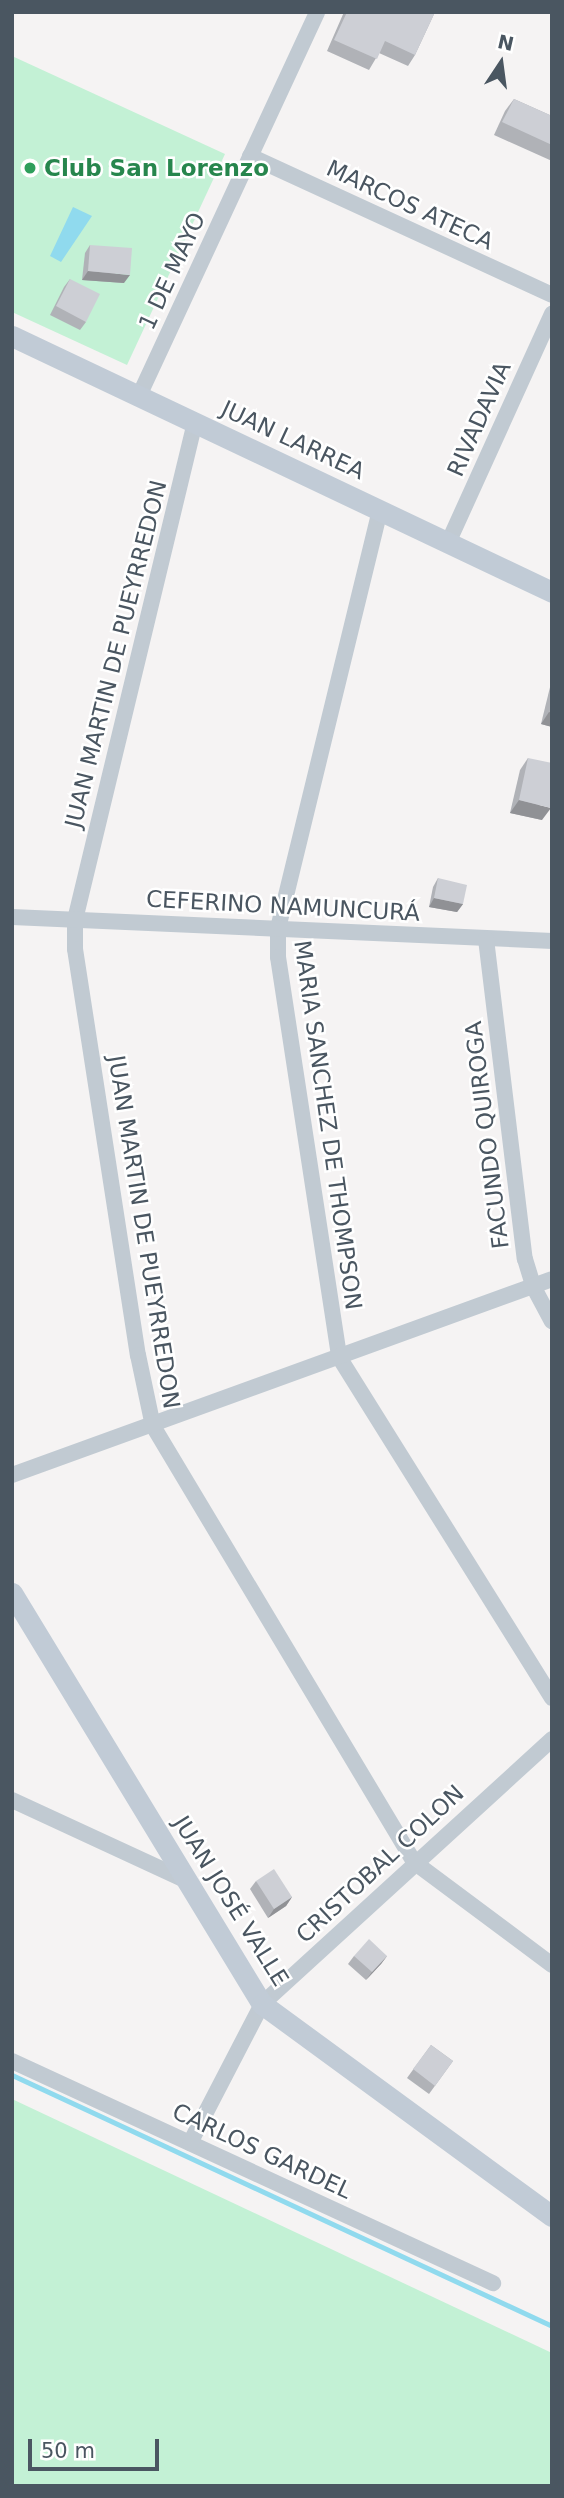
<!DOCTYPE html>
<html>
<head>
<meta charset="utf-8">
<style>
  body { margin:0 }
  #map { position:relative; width:564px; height:2498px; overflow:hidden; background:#f5f3f3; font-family:"DejaVu Sans",sans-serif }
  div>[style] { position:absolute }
  .green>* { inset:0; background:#c3f1d5 }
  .water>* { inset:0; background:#90daee }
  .stream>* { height:5px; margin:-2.5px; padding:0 2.5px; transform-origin:2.5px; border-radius:2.5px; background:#90daee }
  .street>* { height:16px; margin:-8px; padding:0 8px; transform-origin:8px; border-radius:8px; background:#c1cad2 }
  .secondary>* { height:21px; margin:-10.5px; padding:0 10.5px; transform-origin:10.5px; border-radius:10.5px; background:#c1cbd6 }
  .wall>* { inset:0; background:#b0b2b7 }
  .shaded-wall>* { inset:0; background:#909195 }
  .building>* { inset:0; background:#cdcfd5 }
  .dots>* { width:19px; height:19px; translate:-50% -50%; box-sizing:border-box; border:4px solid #fff; border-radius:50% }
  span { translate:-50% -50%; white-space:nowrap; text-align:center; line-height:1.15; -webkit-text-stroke:5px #fff; paint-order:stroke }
  .leisure-label { font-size:23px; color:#27864d; font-weight:700 }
  .left { translate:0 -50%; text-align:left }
  .street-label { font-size:23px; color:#4a5661 }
  .frame { position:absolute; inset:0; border:14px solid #4a5661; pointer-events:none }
  .north { position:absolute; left:466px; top:28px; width:70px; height:70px; -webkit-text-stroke:5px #fff; paint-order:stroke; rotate:13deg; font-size:19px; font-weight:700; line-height:28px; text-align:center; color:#4a5661 }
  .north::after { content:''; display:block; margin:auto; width:24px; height:32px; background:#4a5661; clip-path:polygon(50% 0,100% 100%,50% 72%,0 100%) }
  .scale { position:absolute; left:28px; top:2439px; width:131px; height:32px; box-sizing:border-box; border:4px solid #4a5661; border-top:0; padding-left:9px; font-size:21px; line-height:24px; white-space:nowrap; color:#4a5661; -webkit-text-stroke:5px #fff; paint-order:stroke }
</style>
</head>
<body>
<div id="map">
  <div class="green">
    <div style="clip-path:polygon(12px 56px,225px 154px,127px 365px,12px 312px)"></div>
    <div style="clip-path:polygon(12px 2099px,552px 2353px,552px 2486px,12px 2486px)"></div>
  </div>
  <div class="water">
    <div style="clip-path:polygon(73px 207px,92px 216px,61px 262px,50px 256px)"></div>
  </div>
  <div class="stream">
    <div style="left:12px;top:2075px;width:595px;rotate:24.93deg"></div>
  </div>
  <div class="street">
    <div style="left:250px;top:156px;width:332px;rotate:24.7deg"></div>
    <div style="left:139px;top:396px;width:423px;rotate:-65.1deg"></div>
    <div style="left:195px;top:422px;width:512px;rotate:103.55deg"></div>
    <div style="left:75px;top:920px;width:29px;rotate:90deg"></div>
    <div style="left:75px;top:949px;width:411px;rotate:81.2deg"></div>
    <div style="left:138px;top:1355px;width:73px;rotate:78.1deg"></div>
    <div style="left:153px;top:1426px;width:508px;rotate:59.09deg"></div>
    <div style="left:414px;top:1862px;width:172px;rotate:36.7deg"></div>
    <div style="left:380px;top:510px;width:430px;rotate:103.7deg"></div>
    <div style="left:278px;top:928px;width:29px;rotate:90deg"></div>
    <div style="left:278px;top:957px;width:405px;rotate:81.3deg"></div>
    <div style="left:339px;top:1357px;width:402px;rotate:58deg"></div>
    <div style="left:448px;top:543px;width:252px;rotate:-65.6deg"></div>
    <div style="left:12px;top:917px;width:541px;rotate:2.54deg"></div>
    <div style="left:486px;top:939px;width:322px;rotate:83.1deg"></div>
    <div style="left:525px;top:1259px;width:28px;rotate:73deg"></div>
    <div style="left:533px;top:1286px;width:40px;rotate:62deg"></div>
    <div style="left:12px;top:1475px;width:574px;rotate:-19.95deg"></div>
    <div style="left:12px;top:1800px;width:191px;rotate:24.8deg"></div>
    <div style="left:12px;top:2061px;width:530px;rotate:24.78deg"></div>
    <div style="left:190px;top:2143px;width:157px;rotate:-62.6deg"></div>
    <div style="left:262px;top:2004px;width:393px;rotate:-42.4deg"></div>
  </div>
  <div class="secondary">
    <div style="left:12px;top:336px;width:598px;rotate:25.36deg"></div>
    <div style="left:12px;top:1593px;width:481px;rotate:58.7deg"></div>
    <div style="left:262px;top:2004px;width:359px;rotate:36.2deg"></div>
  </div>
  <div class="wall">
    <div style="clip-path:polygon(344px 12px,435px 12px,415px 55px,408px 66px,379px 53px,369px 70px,327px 51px)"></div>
    <div style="clip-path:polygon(514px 99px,552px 116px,552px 161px,494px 135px,505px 111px)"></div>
    <div style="clip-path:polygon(90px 245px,124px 283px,82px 280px,85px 253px)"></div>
    <div style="clip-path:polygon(70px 279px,86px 322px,80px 330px,50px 315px,64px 287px)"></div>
    <div style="clip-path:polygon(552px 679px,552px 727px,541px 724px)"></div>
    <div style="clip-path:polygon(528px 758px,542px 820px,510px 813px,520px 770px)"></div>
    <div style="clip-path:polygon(438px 878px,463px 904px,457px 912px,429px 907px,433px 887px)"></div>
    <div style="clip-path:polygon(256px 1881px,292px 1897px,286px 1906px,268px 1918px,250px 1889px)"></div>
    <div style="clip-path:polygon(354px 1956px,387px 1956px,381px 1964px,366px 1980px,348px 1964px)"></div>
    <div style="clip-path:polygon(431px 2045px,453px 2061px,429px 2094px,407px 2078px)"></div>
  </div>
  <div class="shaded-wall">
    <div style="clip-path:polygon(88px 271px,130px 275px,124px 283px,82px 280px)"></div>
    <div style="clip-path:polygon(549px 712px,552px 713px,552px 727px,541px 724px)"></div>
    <div style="clip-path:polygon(519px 800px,551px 808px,542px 820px,510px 813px)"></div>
    <div style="clip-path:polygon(434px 898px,463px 904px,457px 912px,429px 907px)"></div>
    <div style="clip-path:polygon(292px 1897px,286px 1906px,268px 1918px,274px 1909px)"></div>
    <div style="clip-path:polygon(387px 1956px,381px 1964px,366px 1980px,372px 1972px)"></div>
  </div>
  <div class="building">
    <div style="clip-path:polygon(347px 12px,435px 12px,415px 55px,385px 41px,377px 59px,334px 40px)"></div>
    <div style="clip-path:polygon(514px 99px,552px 116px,552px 145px,502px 122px)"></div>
    <div style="clip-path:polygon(90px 245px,132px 248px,130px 275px,88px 271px)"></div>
    <div style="clip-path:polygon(70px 279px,100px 294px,86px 322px,56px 306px)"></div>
    <div style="clip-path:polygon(528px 758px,552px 763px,552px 803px,551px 808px,519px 800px)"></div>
    <div style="clip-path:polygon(438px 878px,467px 885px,463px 904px,434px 898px)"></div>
    <div style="clip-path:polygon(274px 1869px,292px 1897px,274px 1909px,256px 1881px)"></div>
    <div style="clip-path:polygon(369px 1939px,387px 1956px,372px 1972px,354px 1956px)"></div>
    <div style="clip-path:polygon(431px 2045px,453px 2061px,435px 2086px,413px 2069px)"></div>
  </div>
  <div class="dots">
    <div style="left:30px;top:168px;background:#2e9e5b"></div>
  </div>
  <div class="leisure-label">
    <span class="left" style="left:44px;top:168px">Club San Lorenzo</span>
  </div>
  <div class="street-label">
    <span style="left:410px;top:205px;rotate:25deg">MARCOS ATECA</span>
    <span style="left:172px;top:271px;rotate:-65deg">1 DE MAYO</span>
    <span style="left:479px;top:419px;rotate:-66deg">RIVADAVIA</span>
    <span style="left:293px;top:440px;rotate:25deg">JUAN LARREA</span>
    <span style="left:116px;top:654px;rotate:-76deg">JUAN MARTIN DE PUEYRREDON</span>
    <span style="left:283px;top:906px;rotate:3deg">CEFERINO NAMUNCURÁ</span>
    <span style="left:328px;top:1125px;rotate:82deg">MARIA SANCHEZ DE THOMPSON</span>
    <span style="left:487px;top:1135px;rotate:-97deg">FACUNDO QUIROGA</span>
    <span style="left:144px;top:1232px;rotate:81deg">JUAN MARTIN DE PUEYRREDON</span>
    <span style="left:380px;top:1864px;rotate:-43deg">CRISTOBAL COLON</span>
    <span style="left:231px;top:1901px;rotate:58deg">JUAN JOSÉ VALLE</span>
    <span style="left:262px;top:2151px;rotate:25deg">CARLOS GARDEL</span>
  </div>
  <div class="frame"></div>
  <div class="north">N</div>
  <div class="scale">50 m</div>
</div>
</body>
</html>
